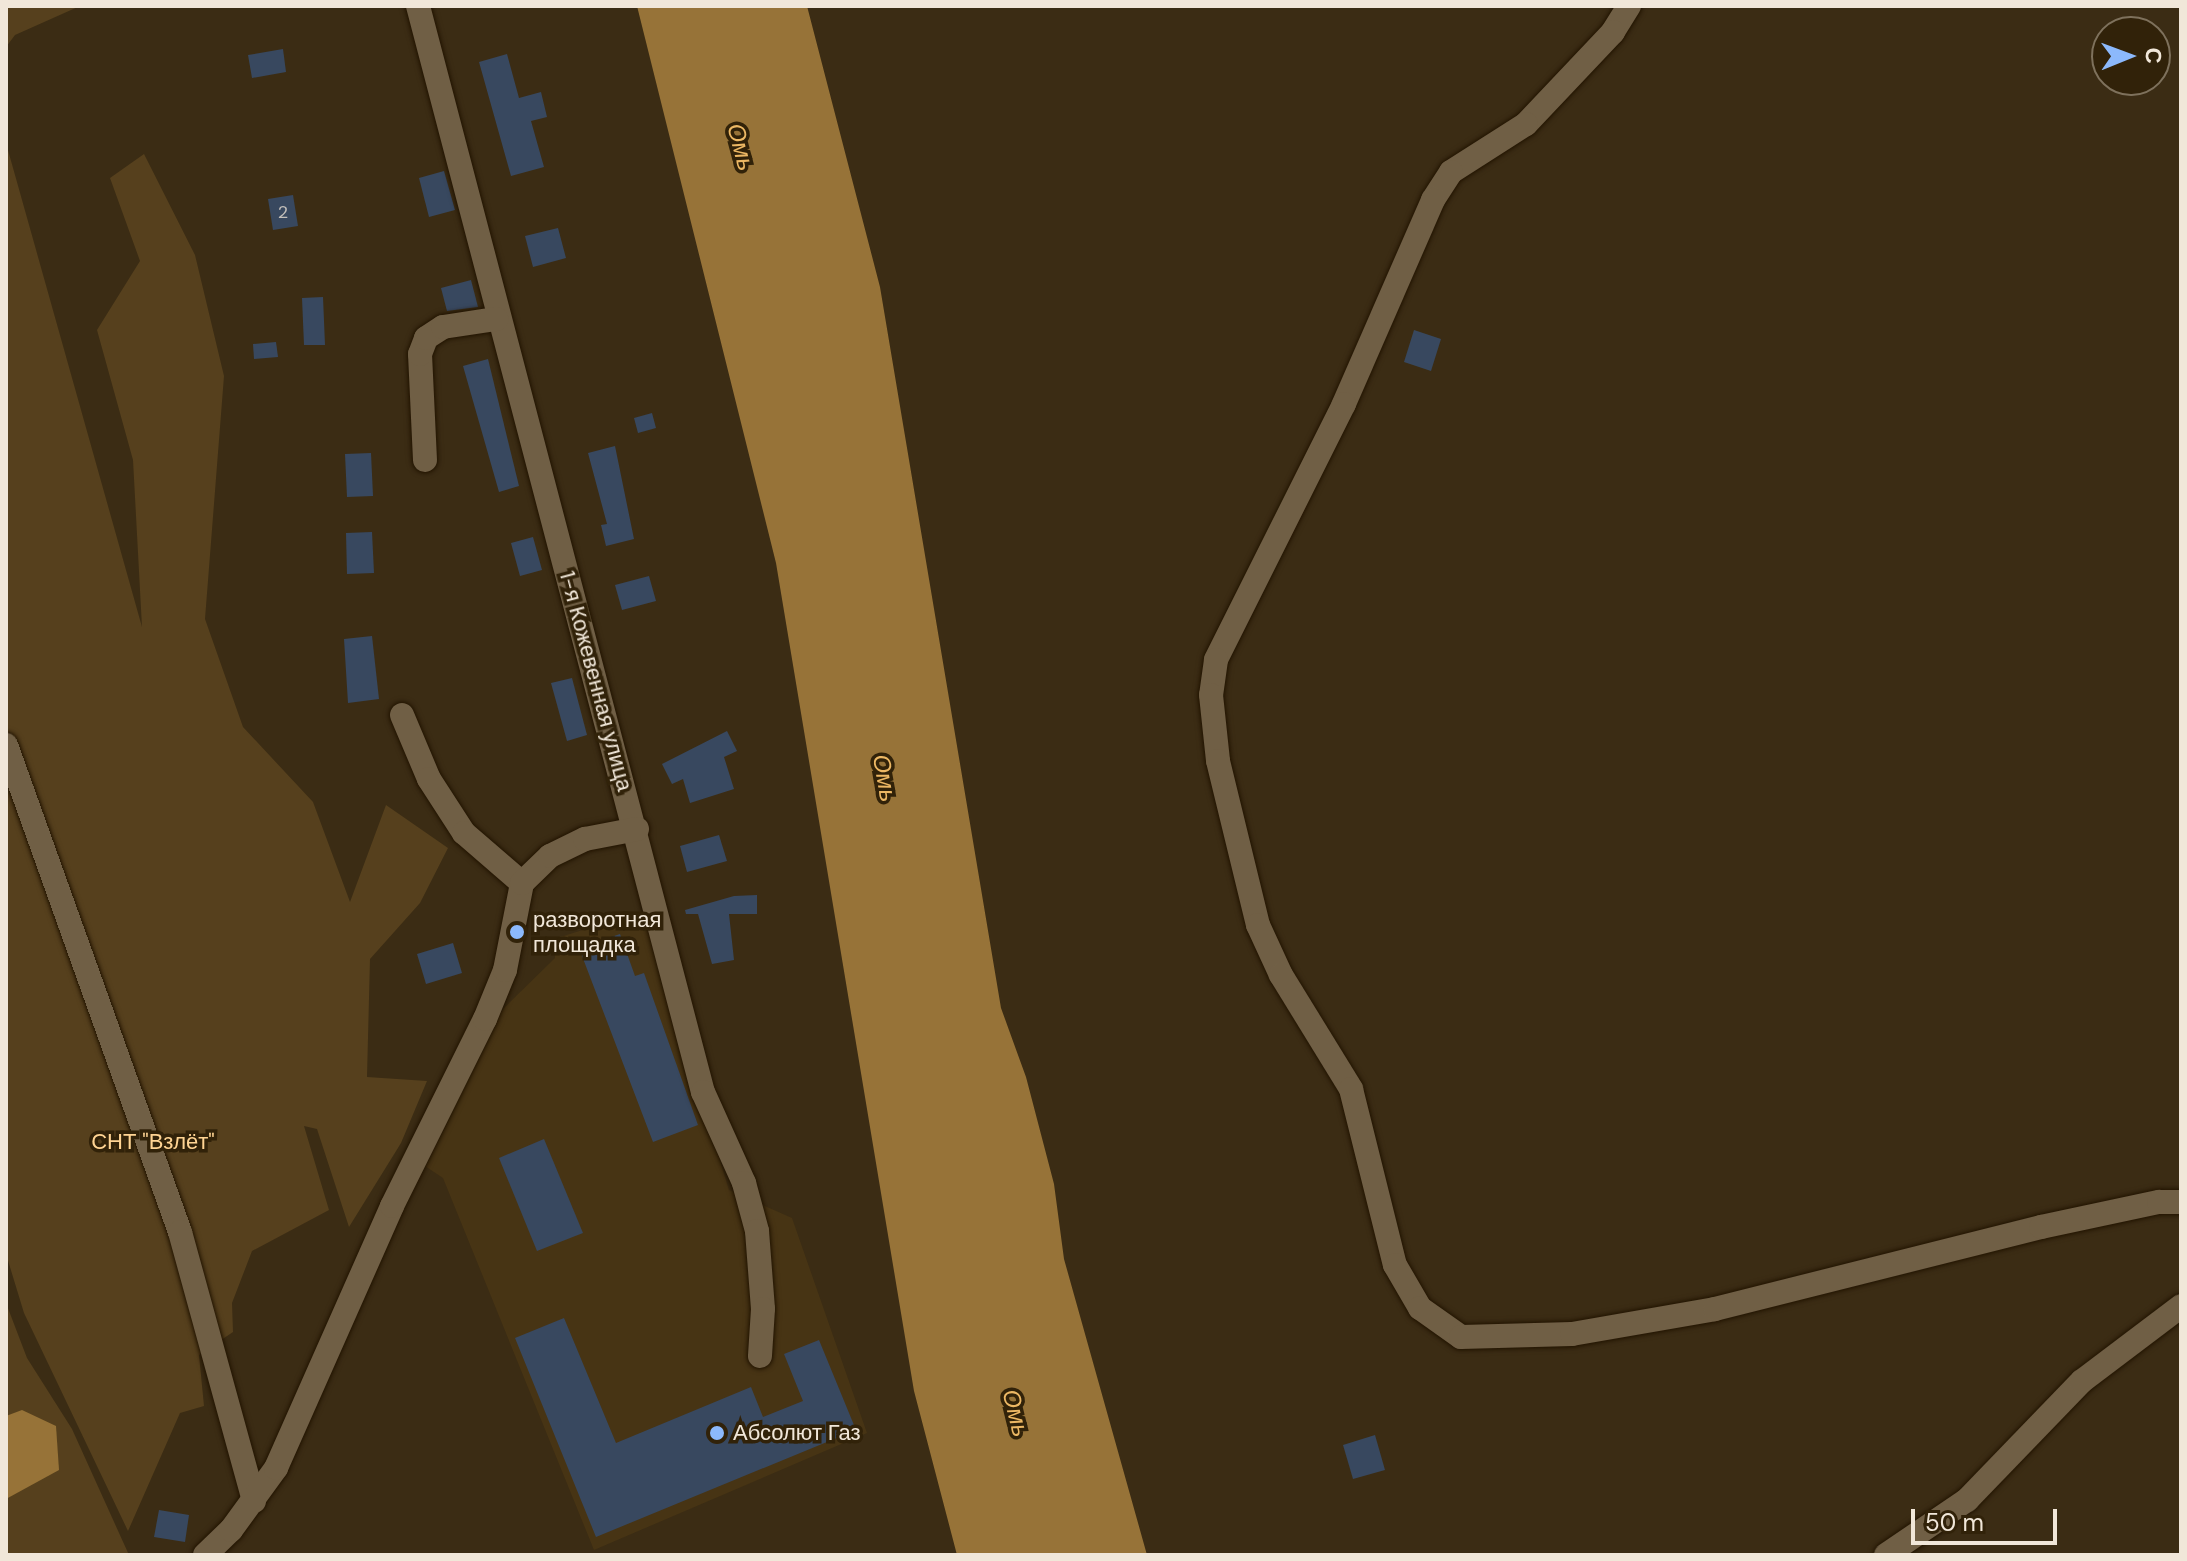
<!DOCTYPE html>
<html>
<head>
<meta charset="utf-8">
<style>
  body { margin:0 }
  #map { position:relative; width:2187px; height:1561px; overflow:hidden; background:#3b2c14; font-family:"DM Sans",sans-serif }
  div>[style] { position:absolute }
  .built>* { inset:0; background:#473414 }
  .green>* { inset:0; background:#56401d }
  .water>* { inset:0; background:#977338 }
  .building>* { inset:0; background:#38485f }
  .roads { filter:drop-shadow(0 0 2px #221400) drop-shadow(0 0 2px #221400) }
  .minor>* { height:24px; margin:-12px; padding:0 12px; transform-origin:12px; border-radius:12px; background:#705f45 }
  .dots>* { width:22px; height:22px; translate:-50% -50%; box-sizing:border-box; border:4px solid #312209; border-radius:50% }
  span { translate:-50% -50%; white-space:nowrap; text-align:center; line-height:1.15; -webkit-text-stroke:7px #312209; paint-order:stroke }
  .number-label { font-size:18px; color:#c3bfba }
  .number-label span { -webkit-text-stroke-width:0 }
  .street-label { font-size:22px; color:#f1e7d9 }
  .poi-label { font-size:22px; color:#f1e7d9 }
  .left { translate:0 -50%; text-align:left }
  .park-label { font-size:22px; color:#ffd493 }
  .water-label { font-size:24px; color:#edb864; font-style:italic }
  .frame { position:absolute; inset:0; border:8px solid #f1e7d9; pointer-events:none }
  .north { position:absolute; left:2091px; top:16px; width:80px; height:80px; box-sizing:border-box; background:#312209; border:2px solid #7e715c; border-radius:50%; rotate:89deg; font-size:22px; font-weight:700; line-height:32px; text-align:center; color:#f1e7d9 }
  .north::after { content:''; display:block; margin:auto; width:28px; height:36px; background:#8cb9fc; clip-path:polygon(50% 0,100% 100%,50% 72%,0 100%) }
  .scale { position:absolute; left:1911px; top:1509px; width:146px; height:36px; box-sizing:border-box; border:4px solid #f1e7d9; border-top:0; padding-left:10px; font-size:24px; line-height:28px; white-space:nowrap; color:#f1e7d9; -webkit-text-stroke:6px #312209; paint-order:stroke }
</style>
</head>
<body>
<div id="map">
  <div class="built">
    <div style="clip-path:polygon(643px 911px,729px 1190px,792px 1218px,867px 1433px,594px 1550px,443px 1178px,425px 1166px,502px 1010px,555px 958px,554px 939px)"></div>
  </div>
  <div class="green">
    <div style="clip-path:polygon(6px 6px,80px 6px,15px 35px,6px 47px)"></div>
    <div style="clip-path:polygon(6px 143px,142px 627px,133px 460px,97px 330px,140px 261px,110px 178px,144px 154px,195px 255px,224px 376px,205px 619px,243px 727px,313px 802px,350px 902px,386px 805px,448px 848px,420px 903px,370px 959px,367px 1077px,427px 1081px,401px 1143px,349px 1227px,317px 1129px,304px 1126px,329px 1210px,252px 1251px,232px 1303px,233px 1332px,199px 1355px,204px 1406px,180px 1413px,128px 1531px,24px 1313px,6px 1254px)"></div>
    <div style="clip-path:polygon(6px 1303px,27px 1358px,72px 1429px,129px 1555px,6px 1555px)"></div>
  </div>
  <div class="water">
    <div style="clip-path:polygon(637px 6px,807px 6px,880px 287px,1001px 1008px,1026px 1077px,1054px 1184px,1064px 1259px,1147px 1555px,957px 1555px,914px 1391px,776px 563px)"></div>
    <div style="clip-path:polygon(22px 1410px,56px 1426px,59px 1470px,6px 1499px,6px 1416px)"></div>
  </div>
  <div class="building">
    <div style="clip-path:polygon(283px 49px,286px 72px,252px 78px,248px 55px)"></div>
    <div style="clip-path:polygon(507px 54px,519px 98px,541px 92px,547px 117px,531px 121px,544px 167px,511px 176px,479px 62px)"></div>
    <div style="clip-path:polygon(444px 171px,455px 210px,429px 217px,419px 178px)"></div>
    <div style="clip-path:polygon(293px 195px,298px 226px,273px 230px,268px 199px)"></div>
    <div style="clip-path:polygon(558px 228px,566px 258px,533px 267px,525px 236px)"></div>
    <div style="clip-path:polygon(471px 280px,478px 307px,447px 311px,441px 288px)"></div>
    <div style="clip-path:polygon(323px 297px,325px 345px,304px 345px,302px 298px)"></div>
    <div style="clip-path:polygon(1414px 330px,1441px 339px,1431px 371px,1404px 362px)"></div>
    <div style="clip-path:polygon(276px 342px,278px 357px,254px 359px,253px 344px)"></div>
    <div style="clip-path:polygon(488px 359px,519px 486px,499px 492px,463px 366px)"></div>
    <div style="clip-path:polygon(652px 413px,656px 428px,638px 433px,634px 418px)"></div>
    <div style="clip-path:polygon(615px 446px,634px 539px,606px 546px,601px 525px,607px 524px,588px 453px)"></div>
    <div style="clip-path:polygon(371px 453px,373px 496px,347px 497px,345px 454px)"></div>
    <div style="clip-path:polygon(372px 532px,374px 573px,347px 574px,346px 533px)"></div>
    <div style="clip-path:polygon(533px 537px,542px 570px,520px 576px,511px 543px)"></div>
    <div style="clip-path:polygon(649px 576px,656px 601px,622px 610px,615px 585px)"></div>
    <div style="clip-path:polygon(372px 636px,379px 699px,348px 703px,344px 639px)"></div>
    <div style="clip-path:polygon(572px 678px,587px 735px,567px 741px,551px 683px)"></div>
    <div style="clip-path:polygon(727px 731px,737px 751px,724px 757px,734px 789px,690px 803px,683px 779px,672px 784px,662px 764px)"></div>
    <div style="clip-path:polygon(719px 835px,727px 861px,687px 872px,680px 846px)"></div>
    <div style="clip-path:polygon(757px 895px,757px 914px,729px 914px,734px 960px,712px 964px,698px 914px,686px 914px,685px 910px,734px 896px)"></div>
    <div style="clip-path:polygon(620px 934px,635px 976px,644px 973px,698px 1125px,653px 1142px,579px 948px)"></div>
    <div style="clip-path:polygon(453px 943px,462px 973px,426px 984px,417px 954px)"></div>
    <div style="clip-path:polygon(544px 1139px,583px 1233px,537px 1251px,499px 1158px)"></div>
    <div style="clip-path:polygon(564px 1318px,616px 1443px,751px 1387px,763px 1417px,803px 1401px,784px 1354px,819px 1340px,856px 1430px,596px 1537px,515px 1338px)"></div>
    <div style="clip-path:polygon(1375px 1435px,1385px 1470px,1353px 1479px,1343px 1445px)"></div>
    <div style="clip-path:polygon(159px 1510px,189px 1515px,185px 1542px,154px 1537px)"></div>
  </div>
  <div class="roads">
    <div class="minor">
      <div style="left:418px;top:6px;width:1123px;rotate:75.3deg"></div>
      <div style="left:703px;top:1092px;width:100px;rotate:65.7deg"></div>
      <div style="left:744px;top:1183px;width:50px;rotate:74.8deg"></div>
      <div style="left:757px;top:1231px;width:78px;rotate:85.6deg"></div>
      <div style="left:763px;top:1309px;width:47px;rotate:93.7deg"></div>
      <div style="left:1629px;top:6px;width:31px;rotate:122deg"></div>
      <div style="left:1613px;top:32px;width:127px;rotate:133.4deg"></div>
      <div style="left:1526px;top:124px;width:89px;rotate:147.4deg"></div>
      <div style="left:1451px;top:172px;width:33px;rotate:123deg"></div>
      <div style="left:1433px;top:200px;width:223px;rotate:113.6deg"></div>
      <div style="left:1344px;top:404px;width:286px;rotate:116.6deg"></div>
      <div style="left:1216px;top:660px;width:35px;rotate:98deg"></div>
      <div style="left:1211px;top:695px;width:66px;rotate:83.9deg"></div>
      <div style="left:1218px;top:761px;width:169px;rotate:76.3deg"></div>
      <div style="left:1258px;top:925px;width:55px;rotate:65.3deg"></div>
      <div style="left:1281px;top:975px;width:134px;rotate:58.4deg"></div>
      <div style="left:1351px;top:1089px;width:181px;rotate:76deg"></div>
      <div style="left:1395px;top:1265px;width:50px;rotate:59.8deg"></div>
      <div style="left:1420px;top:1308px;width:50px;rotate:35.3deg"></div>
      <div style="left:1461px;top:1337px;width:111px;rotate:-1.5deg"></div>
      <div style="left:1572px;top:1334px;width:145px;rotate:-9.9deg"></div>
      <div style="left:1715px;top:1309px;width:336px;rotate:-14.1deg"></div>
      <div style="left:2041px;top:1227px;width:121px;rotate:-12deg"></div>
      <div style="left:2159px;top:1202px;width:22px"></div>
      <div style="left:425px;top:460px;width:106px;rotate:-92.7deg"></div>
      <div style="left:420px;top:354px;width:17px;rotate:-69deg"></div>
      <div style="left:426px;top:338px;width:20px;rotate:-33deg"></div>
      <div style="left:443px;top:327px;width:54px;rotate:-8.6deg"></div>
      <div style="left:402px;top:715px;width:69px;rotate:67.1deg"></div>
      <div style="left:429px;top:779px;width:64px;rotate:57.1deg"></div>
      <div style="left:464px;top:833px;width:77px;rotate:40.8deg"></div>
      <div style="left:6px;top:745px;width:517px;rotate:70.34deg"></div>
      <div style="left:180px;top:1232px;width:279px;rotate:74.6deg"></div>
      <div style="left:205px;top:1555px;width:36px;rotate:-44deg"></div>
      <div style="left:231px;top:1530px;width:77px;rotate:-54deg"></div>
      <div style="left:276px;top:1468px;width:287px;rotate:-66.1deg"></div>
      <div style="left:392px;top:1206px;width:209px;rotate:-63.6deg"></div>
      <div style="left:485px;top:1019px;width:53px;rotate:-67.8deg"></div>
      <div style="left:505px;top:970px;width:89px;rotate:-78.9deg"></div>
      <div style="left:522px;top:883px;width:39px;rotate:-44deg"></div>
      <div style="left:550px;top:856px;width:39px;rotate:-26deg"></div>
      <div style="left:585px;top:839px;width:53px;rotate:-10.9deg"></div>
      <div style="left:1886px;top:1555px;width:98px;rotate:-34.2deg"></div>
      <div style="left:1967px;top:1500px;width:165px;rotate:-46deg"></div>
      <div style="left:2082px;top:1381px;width:124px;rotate:-37.1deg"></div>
    </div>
  </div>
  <div class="dots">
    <div style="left:517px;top:932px;background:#8cb9fc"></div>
    <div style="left:717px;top:1433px;background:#8cb9fc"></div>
  </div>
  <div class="number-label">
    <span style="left:283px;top:212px">2</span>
  </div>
  <div class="street-label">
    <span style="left:596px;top:681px;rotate:75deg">1-я Кожевенная улица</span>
  </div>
  <div class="poi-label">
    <span class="left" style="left:533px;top:932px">разворотная<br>площадка</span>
    <span class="left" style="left:733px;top:1433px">Абсолют Газ</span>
  </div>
  <div class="park-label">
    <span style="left:153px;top:1142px">СНТ "Взлёт"</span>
  </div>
  <div class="water-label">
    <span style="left:741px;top:147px;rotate:75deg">Омь</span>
    <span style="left:885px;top:778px;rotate:80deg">Омь</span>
    <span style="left:1016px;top:1413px;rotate:76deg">Омь</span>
  </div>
  <div class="frame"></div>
  <div class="north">С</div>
  <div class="scale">50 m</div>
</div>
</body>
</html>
